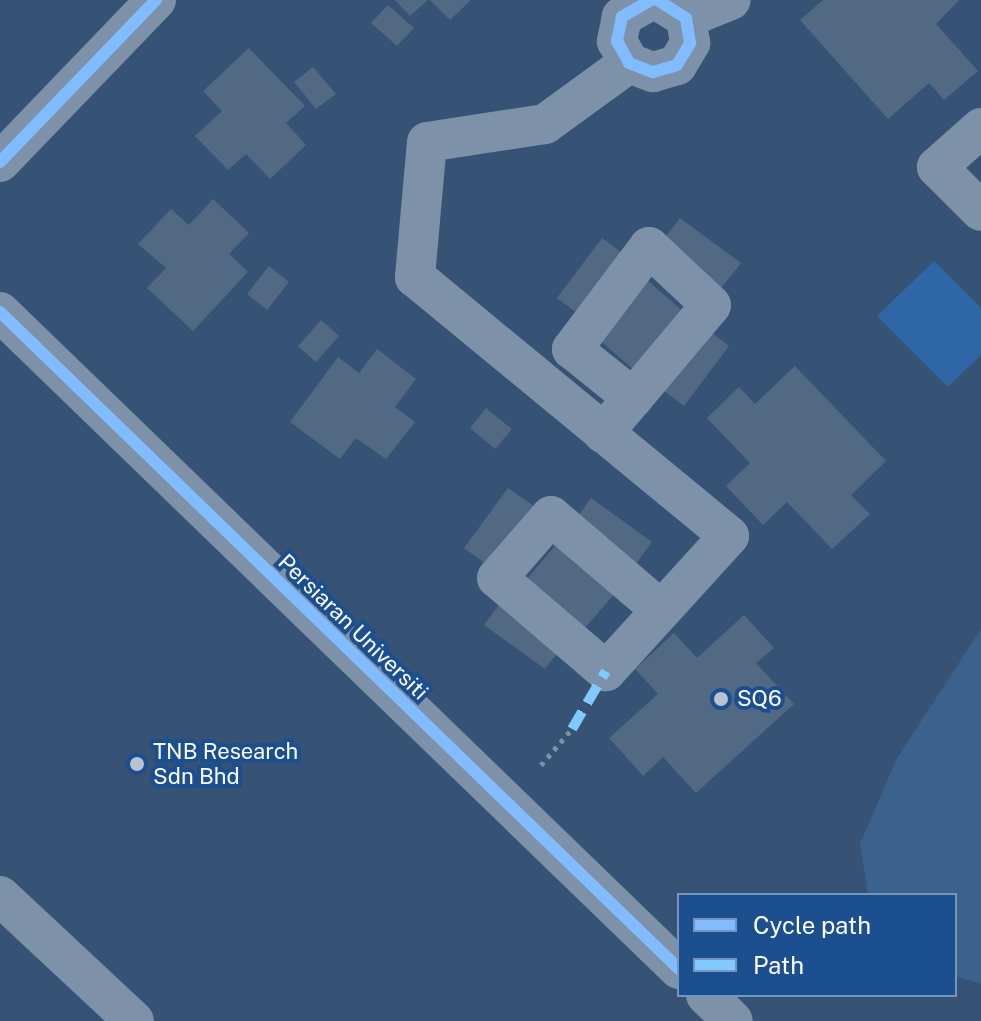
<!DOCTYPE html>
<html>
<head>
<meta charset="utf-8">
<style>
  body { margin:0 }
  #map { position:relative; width:981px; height:1021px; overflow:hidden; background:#365274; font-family:"Public Sans",sans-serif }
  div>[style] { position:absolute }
  .green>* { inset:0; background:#2f66a5 }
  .water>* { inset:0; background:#3b618d }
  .building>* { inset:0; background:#526984 }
  .path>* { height:5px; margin-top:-2.5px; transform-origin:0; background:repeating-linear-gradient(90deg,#7d92a8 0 4px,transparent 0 10px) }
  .minor>* { height:40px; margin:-20px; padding:0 20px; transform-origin:20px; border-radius:20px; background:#7d92a8 }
  .quiet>* { height:10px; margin-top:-5px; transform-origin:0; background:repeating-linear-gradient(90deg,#80caff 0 20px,transparent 0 30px) }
  .cycleway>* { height:12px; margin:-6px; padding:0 6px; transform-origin:6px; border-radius:6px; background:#80bcff }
  .dots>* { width:22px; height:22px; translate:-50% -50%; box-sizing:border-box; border:4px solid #1b4f8f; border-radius:50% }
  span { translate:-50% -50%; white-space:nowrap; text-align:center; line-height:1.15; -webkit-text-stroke:8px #1b4f8f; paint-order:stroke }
  .street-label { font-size:22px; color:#fff }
  .poi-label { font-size:22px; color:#fff }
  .left { translate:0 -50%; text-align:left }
  .legend { position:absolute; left:677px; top:893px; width:280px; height:104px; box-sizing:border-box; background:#1b4f8f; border:2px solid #7695bc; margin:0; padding:10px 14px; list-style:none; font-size:24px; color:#fff }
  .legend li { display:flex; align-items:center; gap:16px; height:40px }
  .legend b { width:40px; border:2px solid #7695bc }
</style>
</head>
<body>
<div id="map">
  <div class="green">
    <div style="clip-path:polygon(934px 261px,981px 308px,981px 355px,948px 387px,877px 316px)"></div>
  </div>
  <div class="water">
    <div style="clip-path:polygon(981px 629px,981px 984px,955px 976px,955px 895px,868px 895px,860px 844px,897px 758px)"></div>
  </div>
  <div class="building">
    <div style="clip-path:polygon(395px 0,428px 0,410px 16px)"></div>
    <div style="clip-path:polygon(430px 0,471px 0,450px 20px)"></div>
    <div style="clip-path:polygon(823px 0,959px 0,936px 24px,978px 71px,944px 100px,929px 83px,888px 119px,800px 20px)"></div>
    <div style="clip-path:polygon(388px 5px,414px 28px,397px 46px,371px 23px)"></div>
    <div style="clip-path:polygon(249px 48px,305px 106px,286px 123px,306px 145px,270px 179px,246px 154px,228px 170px,195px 136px,222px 111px,203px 91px)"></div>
    <div style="clip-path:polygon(313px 67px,336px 94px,316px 109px,294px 82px)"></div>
    <div style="clip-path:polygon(213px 199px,249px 233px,229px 254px,248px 272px,193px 331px,147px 288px,166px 268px,138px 244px,171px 209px,189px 225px)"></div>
    <div style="clip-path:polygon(680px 218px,741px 263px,721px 288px,661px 243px)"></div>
    <div style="clip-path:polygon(602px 238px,628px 257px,582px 317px,557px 298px)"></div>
    <div style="clip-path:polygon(269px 266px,289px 282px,267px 310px,247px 294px)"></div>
    <div style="clip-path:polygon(647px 280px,685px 313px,635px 371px,597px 338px)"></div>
    <div style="clip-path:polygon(321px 320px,339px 336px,316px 362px,298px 346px)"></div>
    <div style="clip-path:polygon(704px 327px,729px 346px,684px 406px,659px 387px)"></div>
    <div style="clip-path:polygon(377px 349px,416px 379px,395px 407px,415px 422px,386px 459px,356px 438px,340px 459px,290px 422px,338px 357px,359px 373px)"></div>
    <div style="clip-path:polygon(795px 366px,886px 461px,851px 495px,870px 514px,832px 549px,787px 502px,763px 525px,726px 486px,750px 463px,707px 418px,739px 387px,755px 404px)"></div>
    <div style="clip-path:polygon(486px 408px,512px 429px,495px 449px,470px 428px)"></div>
    <div style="clip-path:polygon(508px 488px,534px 506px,489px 566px,464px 548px)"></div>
    <div style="clip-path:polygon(591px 498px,652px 542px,633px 568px,573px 523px)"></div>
    <div style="clip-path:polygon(559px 541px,617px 591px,584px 629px,526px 580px)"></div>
    <div style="clip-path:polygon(503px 599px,564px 644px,545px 669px,484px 625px)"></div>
    <div style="clip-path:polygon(744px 615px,774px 648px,756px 663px,794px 704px,696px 793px,663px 757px,643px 776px,609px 738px,658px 694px,635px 669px,674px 633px,697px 658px)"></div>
  </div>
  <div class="path">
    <div style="left:541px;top:765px;width:48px;rotate:-49.3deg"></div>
  </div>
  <div class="minor">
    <div style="left:651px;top:0;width:34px;rotate:150deg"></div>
    <div style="left:622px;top:17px;width:25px;rotate:102deg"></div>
    <div style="left:617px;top:41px;width:25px;rotate:61deg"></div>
    <div style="left:629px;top:63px;width:26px;rotate:21deg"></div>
    <div style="left:653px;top:72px;width:25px;rotate:-16deg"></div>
    <div style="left:677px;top:65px;width:26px;rotate:-59deg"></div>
    <div style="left:690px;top:43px;width:25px;rotate:-99deg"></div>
    <div style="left:686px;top:18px;width:34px;rotate:-148deg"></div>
    <div style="left:686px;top:18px;width:48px;rotate:-21.8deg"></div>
    <div style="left:629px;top:63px;width:104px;rotate:144deg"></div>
    <div style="left:545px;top:124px;width:119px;rotate:171.3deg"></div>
    <div style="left:427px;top:142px;width:136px;rotate:95.1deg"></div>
    <div style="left:415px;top:277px;width:407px;rotate:39.5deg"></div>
    <div style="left:729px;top:536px;width:183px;rotate:132.3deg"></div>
    <div style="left:606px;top:671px;width:143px;rotate:-139.5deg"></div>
    <div style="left:497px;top:578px;width:82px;rotate:-48.9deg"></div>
    <div style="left:551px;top:516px;width:143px;rotate:40.5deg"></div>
    <div style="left:981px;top:128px;width:59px;rotate:138.4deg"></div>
    <div style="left:937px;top:167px;width:62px;rotate:45deg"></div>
    <div style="left:0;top:162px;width:225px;rotate:-46.1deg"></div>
    <div style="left:0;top:312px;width:945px;rotate:44.06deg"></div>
    <div style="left:603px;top:433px;width:46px;rotate:-49.4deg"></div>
    <div style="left:633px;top:398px;width:121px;rotate:-50deg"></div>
    <div style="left:711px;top:305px;width:85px;rotate:-136.9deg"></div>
    <div style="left:649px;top:247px;width:128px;rotate:127deg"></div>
    <div style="left:572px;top:349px;width:78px;rotate:38.8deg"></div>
    <div style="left:0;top:896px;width:183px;rotate:43deg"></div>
    <div style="left:706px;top:995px;width:37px;rotate:44deg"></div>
  </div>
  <div class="quiet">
    <div style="left:572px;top:729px;width:67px;rotate:-59.6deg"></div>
  </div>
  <div class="cycleway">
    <div style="left:651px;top:0;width:34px;rotate:150deg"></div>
    <div style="left:622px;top:17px;width:25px;rotate:102deg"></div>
    <div style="left:617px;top:41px;width:25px;rotate:61deg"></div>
    <div style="left:629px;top:63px;width:26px;rotate:21deg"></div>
    <div style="left:653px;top:72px;width:25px;rotate:-16deg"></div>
    <div style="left:677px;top:65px;width:26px;rotate:-59deg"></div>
    <div style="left:690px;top:43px;width:25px;rotate:-99deg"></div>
    <div style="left:686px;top:18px;width:34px;rotate:-148deg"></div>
    <div style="left:0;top:162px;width:225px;rotate:-46.1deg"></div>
    <div style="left:0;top:312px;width:945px;rotate:44.06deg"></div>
  </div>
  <div class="dots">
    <div style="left:721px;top:699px;background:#b9c2ce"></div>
    <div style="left:137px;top:764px;background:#b9c2ce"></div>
  </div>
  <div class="street-label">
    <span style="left:353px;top:627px;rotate:44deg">Persiaran Universiti</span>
  </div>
  <div class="poi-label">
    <span class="left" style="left:737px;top:699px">SQ6</span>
    <span class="left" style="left:153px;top:764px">TNB Research<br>Sdn Bhd</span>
  </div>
  <ul class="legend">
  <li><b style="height:10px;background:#80bcff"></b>Cycle path</li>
  <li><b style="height:10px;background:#80caff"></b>Path</li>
  </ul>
</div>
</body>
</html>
